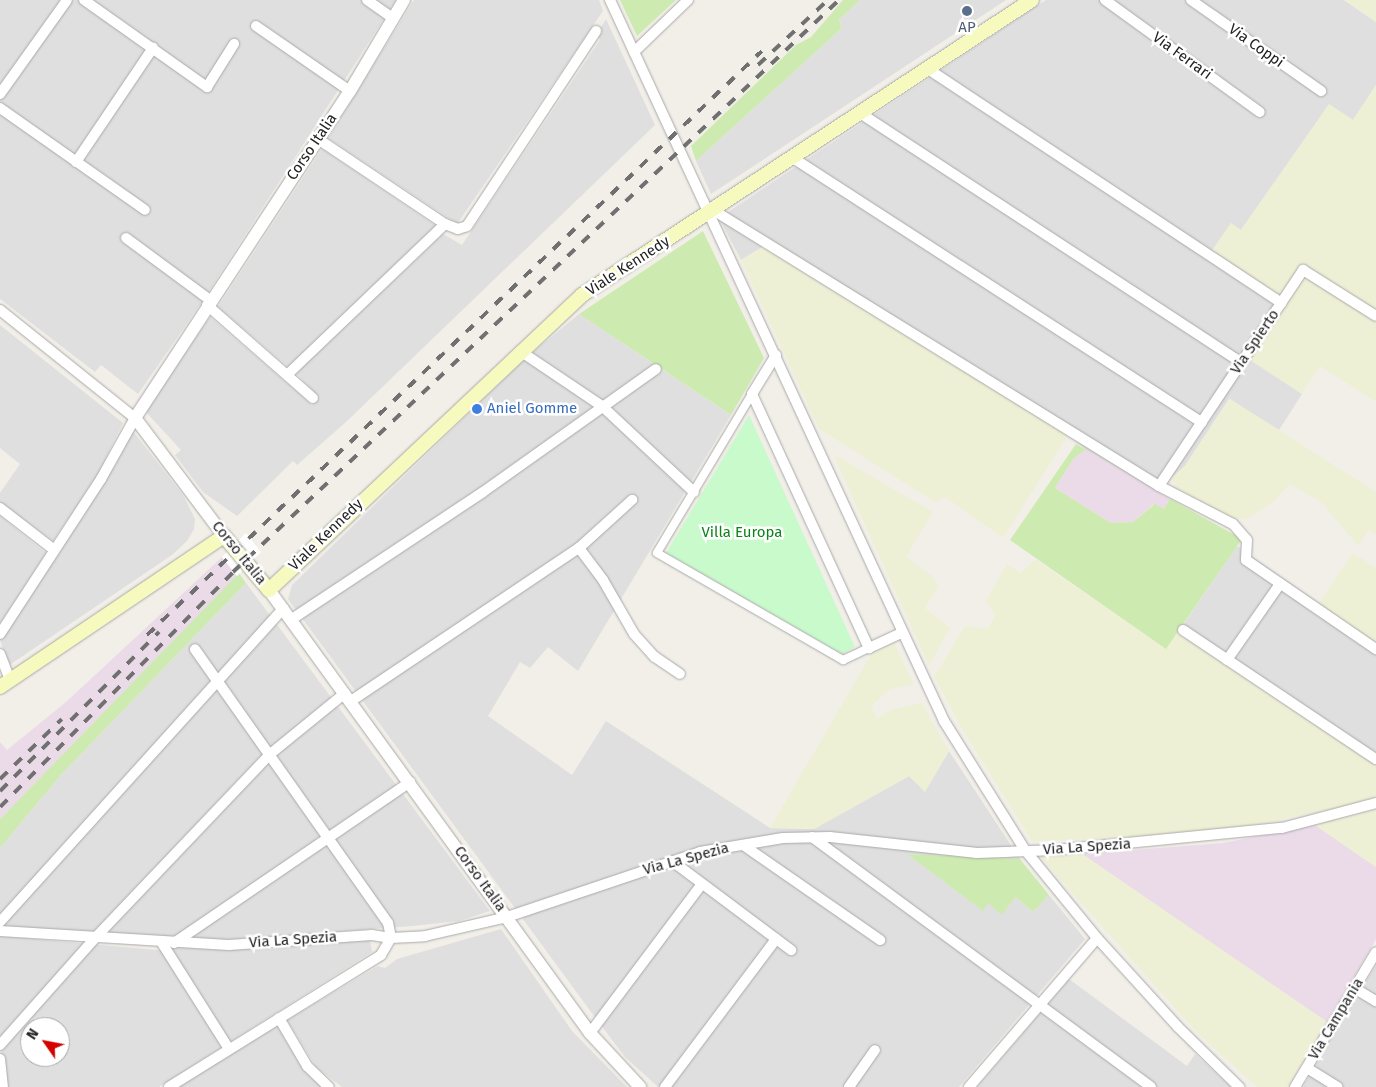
<!DOCTYPE html>
<html>
<head>
<meta charset="utf-8">
<style>
  body { margin:0 }
  #map { position:relative; width:1376px; height:1087px; overflow:hidden; background:#f2efe9; font-family:"Fira Sans",sans-serif }
  div>[style] { position:absolute }
  .residential>* { inset:0; background:#e0dfdf }
  .industrial>* { inset:0; background:#ebdbe8 }
  .farmland>* { inset:0; background:#eef0d5 }
  .grass>* { inset:0; background:#cdebb0 }
  .park>* { inset:0; background:#c8facc }
  .pier>* { inset:0; background:#fff }
  .roads { filter:drop-shadow(0 0 1px #a9a9a9) drop-shadow(0 0 1px #a9a9a9) }
  .pedestrian>* { height:8px; margin:-4px; padding:0 4px; transform-origin:4px; border-radius:4px; background:#fff }
  .minor>* { height:10px; margin:-5px; padding:0 5px; transform-origin:5px; border-radius:5px; background:#fff }
  .tertiary>* { height:12px; margin:-6px; padding:0 6px; transform-origin:6px; border-radius:6px; background:#fff }
  .secondary>* { height:14px; margin:-7px; padding:0 7px; transform-origin:7px; border-radius:7px; background:#f7fabf }
  .rail>* { height:4px; margin-top:-2px; transform-origin:0; background:repeating-linear-gradient(90deg,#707070 0 10px,transparent 0 20px) }
  .dots>* { width:14px; height:14px; translate:-50% -50%; box-sizing:border-box; border:2px solid #fff; border-radius:50% }
  span { translate:-50% -50%; white-space:nowrap; text-align:center; line-height:1.15; -webkit-text-stroke:5px #fff; paint-order:stroke }
  .service-label { font-size:15px; color:#4e5e75 }
  .street-label { font-size:15px; color:#222 }
  .shop-label { font-size:15px; color:#366cbe }
  .left { translate:0 -50%; text-align:left }
  .park-label { font-size:15px; color:#0c8416 }
  .north { position:absolute; left:20px; top:1017px; width:50px; height:50px; box-sizing:border-box; background:#fff; border:1px solid #a7a7a7; border-radius:50%; rotate:303deg; font-size:14px; font-weight:700; line-height:20px; text-align:center; color:#222 }
  .north::after { content:''; display:block; margin:auto; width:18px; height:22px; background:#d40000; clip-path:polygon(50% 0,100% 100%,50% 72%,0 100%) }
</style>
</head>
<body>
<div id="map">
  <div class="residential">
    <div style="clip-path:polygon(0 0,62px 0,0 85px)"></div>
    <div style="clip-path:polygon(72px 0,396px 0,202px 302px,138px 394px,101px 365px,95px 372px,0 299px,0 101px)"></div>
    <div style="clip-path:polygon(414px 0,599px 0,603px 11px,457px 224px,328px 138px)"></div>
    <div style="clip-path:polygon(860px 0,1006px 0,711px 194px,696px 161px,842px 28px,839px 20px)"></div>
    <div style="clip-path:polygon(1046px 0,1344px 0,1376px 22px,1376px 85px,1353px 120px,1329px 105px,1241px 230px,1212px 250px,1288px 301px,1250px 359px,1302px 394px,1279px 430px,1229px 399px,1185px 466px,1171px 478px,1161px 494px,1086px 450px,1068px 435px,764px 246px,741px 260px,719px 218px)"></div>
    <div style="clip-path:polygon(606px 19px,655px 125px,346px 422px,297px 465px,293px 461px,237px 516px,203px 492px,175px 455px,181px 450px,144px 410px,210px 317px,312px 405px,319px 397px,296px 373px,443px 234px,462px 245px,600px 40px,597px 34px)"></div>
    <div style="clip-path:polygon(322px 149px,436px 226px,288px 367px,218px 307px)"></div>
    <div style="clip-path:polygon(579px 314px,731px 415px,578px 671px,548px 647px,530px 668px,520px 662px,488px 716px,572px 775px,606px 721px,770px 828px,814px 829px,909px 776px,925px 791px,949px 751px,1020px 859px,908px 854px,988px 903px,1015px 897px,1033px 912px,1049px 895px,1085px 939px,959px 1087px,658px 1087px,625px 1057px,594px 1016px,288px 599px,292px 585px,526px 358px)"></div>
    <div style="clip-path:polygon(0 325px,123px 423px,96px 478px,53px 541px,0 502px,0 493px,20px 464px,0 448px)"></div>
    <div style="clip-path:polygon(132px 430px,183px 495px,195px 519px,194px 529px,187px 541px,172px 555px,8px 666px,0 639px)"></div>
    <div style="clip-path:polygon(0 516px,46px 553px,0 624px)"></div>
    <div style="clip-path:polygon(1237px 546px,1376px 643px,1376px 765px,1179px 631px)"></div>
    <div style="clip-path:polygon(246px 583px,490px 911px,459px 921px,413px 926px,225px 940px,0 926px,0 848px,60px 776px)"></div>
    <div style="clip-path:polygon(501px 929px,572px 1031px,627px 1087px,342px 1087px,316px 1067px,287px 1020px,378px 966px,385px 968px,397px 959px)"></div>
    <div style="clip-path:polygon(evenodd,0 936px,157px 950px,183px 946px,269px 949px,370px 939px,372px 952px,159px 1087px,7px 1087px,0 1043px,0 936px,30px 1027px,60px 1027px,60px 1057px,30px 1057px,30px 1027px)"></div>
    <div style="clip-path:polygon(1376px 965px,1376px 1087px,1303px 1087px,1338px 1028px)"></div>
    <div style="clip-path:polygon(1069px 979px,1187px 1066px,1195px 1054px,1231px 1087px,977px 1087px)"></div>
    <div style="clip-path:polygon(277px 1025px,309px 1073px,323px 1087px,178px 1087px)"></div>
  </div>
  <div class="industrial">
    <div style="clip-path:polygon(1086px 450px,1161px 494px,1170px 499px,1164px 509px,1153px 505px,1133px 522px,1111px 523px,1055px 488px,1074px 458px)"></div>
    <div style="clip-path:polygon(222px 557px,237px 576px,0 819px,0 742px,7px 750px,66px 702px)"></div>
    <div style="clip-path:polygon(1315px 825px,1376px 867px,1376px 939px,1327px 1022px,1082px 854px,1223px 843px)"></div>
  </div>
  <div class="farmland">
    <div style="clip-path:polygon(1344px 0,1376px 0,1376px 22px)"></div>
    <div style="clip-path:polygon(1376px 85px,1376px 310px,1302px 263px,1280px 295px,1212px 250px,1231px 223px,1241px 230px,1329px 104px,1353px 120px)"></div>
    <div style="clip-path:polygon(764px 246px,1068px 435px,1003px 538px,945px 497px,935px 502px,819px 429px,741px 260px)"></div>
    <div style="clip-path:polygon(1305px 277px,1376px 321px,1376px 402px,1320px 366px,1302px 394px,1250px 360px)"></div>
    <div style="clip-path:polygon(1230px 399px,1376px 492px,1376px 534px,1369px 530px,1358px 546px,1321px 502px,1290px 484px,1272px 503px,1245px 520px,1224px 516px,1176px 488px,1171px 478px,1185px 466px)"></div>
    <div style="clip-path:polygon(833px 454px,933px 512px,906px 557px,931px 575px,936px 582px,938px 587px,925px 608px,950px 628px,929px 666px)"></div>
    <div style="clip-path:polygon(1353px 553px,1376px 568px,1376px 643px,1319px 603px)"></div>
    <div style="clip-path:polygon(1035px 559px,1166px 649px,1179px 631px,1376px 765px,1376px 798px,1351px 807px,1285px 818px,1279px 822px,1162px 836px,1032px 841px,962px 729px,934px 677px,965px 626px,988px 629px,995px 614px,986px 601px,1007px 564px,1021px 573px)"></div>
    <div style="clip-path:polygon(894px 643px,914px 684px,890px 689px,871px 706px,877px 719px,890px 710px,922px 703px,949px 751px,925px 792px,909px 776px,814px 829px,770px 828px,872px 653px)"></div>
    <div style="clip-path:polygon(1376px 810px,1376px 867px,1315px 825px)"></div>
    <div style="clip-path:polygon(1082px 854px,1327px 1022px,1288px 1087px,1257px 1087px,1199px 1035px,1040px 857px)"></div>
  </div>
  <div class="grass">
    <div style="clip-path:polygon(620px 0,676px 0,637px 36px)"></div>
    <div style="clip-path:polygon(843px 0,860px 0,839px 20px,842px 28px,696px 161px,691px 146px,796px 45px,811px 37px)"></div>
    <div style="clip-path:polygon(703px 231px,764px 358px,731px 415px,579px 314px)"></div>
    <div style="clip-path:polygon(1076px 444px,1086px 450px,1074px 458px,1055px 488px,1111px 523px,1133px 522px,1155px 504px,1164px 509px,1170px 499px,1242px 539px,1166px 649px,1010px 540px)"></div>
    <div style="clip-path:polygon(239px 573px,246px 583px,60px 776px,0 848px,0 819px)"></div>
    <div style="clip-path:polygon(907px 854px,1020px 859px,1049px 895px,1033px 912px,1015px 897px,1002px 915px,988px 903px,983px 911px)"></div>
  </div>
  <div class="park">
    <div style="clip-path:polygon(749px 415px,855px 647px,842px 654px,666px 553px)"></div>
  </div>
  <div class="pier">
    <div style="clip-path:polygon(246px 533px,261px 552px,237px 576px,222px 557px)"></div>
  </div>
  <div class="roads">
    <div class="pedestrian">
      <div style="left:752px;top:394px;width:185px;rotate:120.9deg"></div>
      <div style="left:657px;top:553px;width:215px;rotate:29.9deg"></div>
      <div style="left:843px;top:660px;width:29px;rotate:-25deg"></div>
    </div>
    <div class="minor">
      <div style="left:84px;top:0;width:151px;rotate:35.3deg"></div>
      <div style="left:207px;top:87px;width:51px;rotate:-57.9deg"></div>
      <div style="left:367px;top:0;width:32px;rotate:35deg"></div>
      <div style="left:610px;top:0;width:795px;rotate:65.14deg"></div>
      <div style="left:944px;top:721px;width:152px;rotate:57.9deg"></div>
      <div style="left:1025px;top:850px;width:114px;rotate:50.7deg"></div>
      <div style="left:1097px;top:938px;width:120px;rotate:47.7deg"></div>
      <div style="left:1178px;top:1027px;width:86px;rotate:44.5deg"></div>
      <div style="left:1105px;top:0;width:191px;rotate:35.9deg"></div>
      <div style="left:1191px;top:0;width:159px;rotate:35deg"></div>
      <div style="left:256px;top:26px;width:114px;rotate:34.7deg"></div>
      <div style="left:634px;top:52px;width:75px;rotate:-43.9deg"></div>
      <div style="left:928px;top:69px;width:424px;rotate:33.5deg"></div>
      <div style="left:0;top:94px;width:115px;rotate:-54.5deg"></div>
      <div style="left:0;top:108px;width:177px;rotate:35.1deg"></div>
      <div style="left:860px;top:113px;width:455px;rotate:33.2deg"></div>
      <div style="left:318px;top:139px;width:153px;rotate:33.8deg"></div>
      <div style="left:445px;top:224px;width:14px;rotate:21deg"></div>
      <div style="left:458px;top:229px;width:9px;rotate:-18deg"></div>
      <div style="left:467px;top:226px;width:234px;rotate:-56.5deg"></div>
      <div style="left:793px;top:158px;width:487px;rotate:32.9deg"></div>
      <div style="left:76px;top:162px;width:138px;rotate:-56deg"></div>
      <div style="left:713px;top:210px;width:524px;rotate:31.75deg"></div>
      <div style="left:1159px;top:486px;width:83px;rotate:27.2deg"></div>
      <div style="left:1233px;top:524px;width:21px;rotate:49deg"></div>
      <div style="left:1247px;top:540px;width:20px;rotate:93deg"></div>
      <div style="left:1246px;top:560px;width:158px;rotate:34.4deg"></div>
      <div style="left:126px;top:238px;width:104px;rotate:36.4deg"></div>
      <div style="left:207px;top:305px;width:141px;rotate:41.3deg"></div>
      <div style="left:0;top:310px;width:173px;rotate:38.7deg"></div>
      <div style="left:135px;top:418px;width:70px;rotate:119.1deg"></div>
      <div style="left:101px;top:479px;width:185px;rotate:123.1deg"></div>
      <div style="left:520px;top:351px;width:99px;rotate:33.9deg"></div>
      <div style="left:602px;top:406px;width:126px;rotate:43.1deg"></div>
      <div style="left:776px;top:355px;width:46px;rotate:121.6deg"></div>
      <div style="left:752px;top:394px;width:280px;rotate:65.3deg"></div>
      <div style="left:869px;top:648px;width:35px;rotate:-25deg"></div>
      <div style="left:288px;top:374px;width:217px;rotate:-43.7deg"></div>
      <div style="left:1159px;top:486px;width:260px;rotate:-56.3deg"></div>
      <div style="left:1303px;top:270px;width:86px;rotate:32.2deg"></div>
      <div style="left:0;top:508px;width:67px;rotate:37.7deg"></div>
      <div style="left:579px;top:548px;width:40px;rotate:53deg"></div>
      <div style="left:603px;top:580px;width:62px;rotate:60.1deg"></div>
      <div style="left:634px;top:634px;width:31px;rotate:48deg"></div>
      <div style="left:655px;top:657px;width:30px;rotate:34deg"></div>
      <div style="left:292px;top:619px;width:229px;rotate:-33.6deg"></div>
      <div style="left:483px;top:492px;width:212px;rotate:-35.4deg"></div>
      <div style="left:1183px;top:630px;width:232px;rotate:33.8deg"></div>
      <div style="left:0;top:654px;width:28px;rotate:69deg"></div>
      <div style="left:1227px;top:660px;width:93px;rotate:-55.1deg"></div>
      <div style="left:351px;top:701px;width:275px;rotate:-33.9deg"></div>
      <div style="left:579px;top:548px;width:72px;rotate:-42.2deg"></div>
      <div style="left:812px;top:837px;width:421px;rotate:36.4deg"></div>
      <div style="left:743px;top:845px;width:167px;rotate:34.7deg"></div>
      <div style="left:672px;top:861px;width:149px;rotate:36.8deg"></div>
      <div style="left:0;top:922px;width:423px;rotate:-47.9deg"></div>
      <div style="left:0;top:931px;width:229px;rotate:3.5deg"></div>
      <div style="left:229px;top:945px;width:143px;rotate:-4deg"></div>
      <div style="left:372px;top:935px;width:19px;rotate:9deg"></div>
      <div style="left:391px;top:938px;width:34px;rotate:-3deg"></div>
      <div style="left:425px;top:936px;width:84px;rotate:-13deg"></div>
      <div style="left:507px;top:917px;width:204px;rotate:-18.6deg"></div>
      <div style="left:700px;top:852px;width:84px;rotate:-9.6deg"></div>
      <div style="left:783px;top:838px;width:47px;rotate:-1.2deg"></div>
      <div style="left:830px;top:837px;width:148px;rotate:6.2deg"></div>
      <div style="left:977px;top:853px;width:79px;rotate:-2.2deg"></div>
      <div style="left:1056px;top:850px;width:227px;rotate:-5.6deg"></div>
      <div style="left:1282px;top:828px;width:97px;rotate:-14.9deg"></div>
      <div style="left:162px;top:943px;width:125px;rotate:57.7deg"></div>
      <div style="left:174px;top:943px;width:286px;rotate:-34.3deg"></div>
      <div style="left:1354px;top:988px;width:26px;rotate:31deg"></div>
      <div style="left:279px;top:1018px;width:56px;rotate:59.7deg"></div>
      <div style="left:307px;top:1066px;width:30px;rotate:44deg"></div>
      <div style="left:590px;top:1033px;width:186px;rotate:-53.1deg"></div>
      <div style="left:0;top:1045px;width:143px;rotate:-48.4deg"></div>
      <div style="left:95px;top:938px;width:253px;rotate:-46.4deg"></div>
      <div style="left:269px;top:755px;width:98px;rotate:-39.2deg"></div>
      <div style="left:0;top:1059px;width:28px;rotate:84deg"></div>
      <div style="left:1307px;top:1068px;width:36px;rotate:32deg"></div>
      <div style="left:169px;top:1087px;width:250px;rotate:-31.9deg"></div>
      <div style="left:381px;top:955px;width:20px;rotate:-60deg"></div>
      <div style="left:391px;top:938px;width:15px;rotate:-101deg"></div>
      <div style="left:388px;top:923px;width:335px;rotate:-125.2deg"></div>
      <div style="left:665px;top:1087px;width:185px;rotate:-53.1deg"></div>
      <div style="left:849px;top:1087px;width:45px;rotate:-54.9deg"></div>
      <div style="left:969px;top:1087px;width:196px;rotate:-49.3deg"></div>
      <div style="left:1295px;top:1087px;width:157px;rotate:-59deg"></div>
    </div>
    <div class="tertiary">
      <div style="left:224px;top:536px;width:148px;rotate:-127deg"></div>
      <div style="left:135px;top:418px;width:391px;rotate:-56.7deg"></div>
      <div style="left:350px;top:91px;width:106px;rotate:-59.3deg"></div>
      <div style="left:269px;top:590px;width:547px;rotate:54.07deg"></div>
      <div style="left:590px;top:1033px;width:74px;rotate:47.2deg"></div>
    </div>
    <div class="secondary">
      <div style="left:0;top:687px;width:270px;rotate:-34deg"></div>
      <div style="left:224px;top:536px;width:70px;rotate:50.2deg"></div>
      <div style="left:269px;top:590px;width:430px;rotate:-43.3deg"></div>
      <div style="left:582px;top:295px;width:538px;rotate:-33.25deg"></div>
    </div>
  </div>
  <div class="rail">
    <div style="left:758px;top:65px;width:96px;rotate:-42.9deg"></div>
    <div style="left:147px;top:635px;width:848px;rotate:-43.52deg"></div>
    <div style="left:0;top:779px;width:86px;rotate:-44.1deg"></div>
    <div style="left:0;top:791px;width:225px;rotate:-45deg"></div>
    <div style="left:0;top:807px;width:331px;rotate:-45.2deg"></div>
    <div style="left:233px;top:572px;width:833px;rotate:-43.35deg"></div>
  </div>
  <div class="dots">
    <div style="left:967px;top:11px;background:#5c6f8a"></div>
    <div style="left:477px;top:409px;background:#3f7fe0"></div>
  </div>
  <div class="service-label">
    <span style="left:967px;top:28px">AP</span>
  </div>
  <div class="street-label">
    <span style="left:1256px;top:46px;rotate:35deg">Via Coppi</span>
    <span style="left:1182px;top:56px;rotate:36deg">Via Ferrari</span>
    <span style="left:312px;top:147px;rotate:-56deg">Corso Italia</span>
    <span style="left:628px;top:266px;rotate:-33deg">Viale Kennedy</span>
    <span style="left:1255px;top:342px;rotate:-56deg">Via Spierto</span>
    <span style="left:326px;top:535px;rotate:-44deg">Viale Kennedy</span>
    <span style="left:239px;top:553px;rotate:51deg">Corso Italia</span>
    <span style="left:1087px;top:847px;rotate:-4deg">Via La Spezia</span>
    <span style="left:686px;top:859px;rotate:-15deg">Via La Spezia</span>
    <span style="left:480px;top:879px;rotate:54deg">Corso Italia</span>
    <span style="left:293px;top:940px;rotate:-4deg">Via La Spezia</span>
    <span style="left:1336px;top:1019px;rotate:-59deg">Via Campania</span>
  </div>
  <div class="shop-label">
    <span class="left" style="left:487px;top:409px">Aniel Gomme</span>
  </div>
  <div class="park-label">
    <span style="left:742px;top:533px">Villa Europa</span>
  </div>
  <div class="north">N</div>
</div>
</body>
</html>
